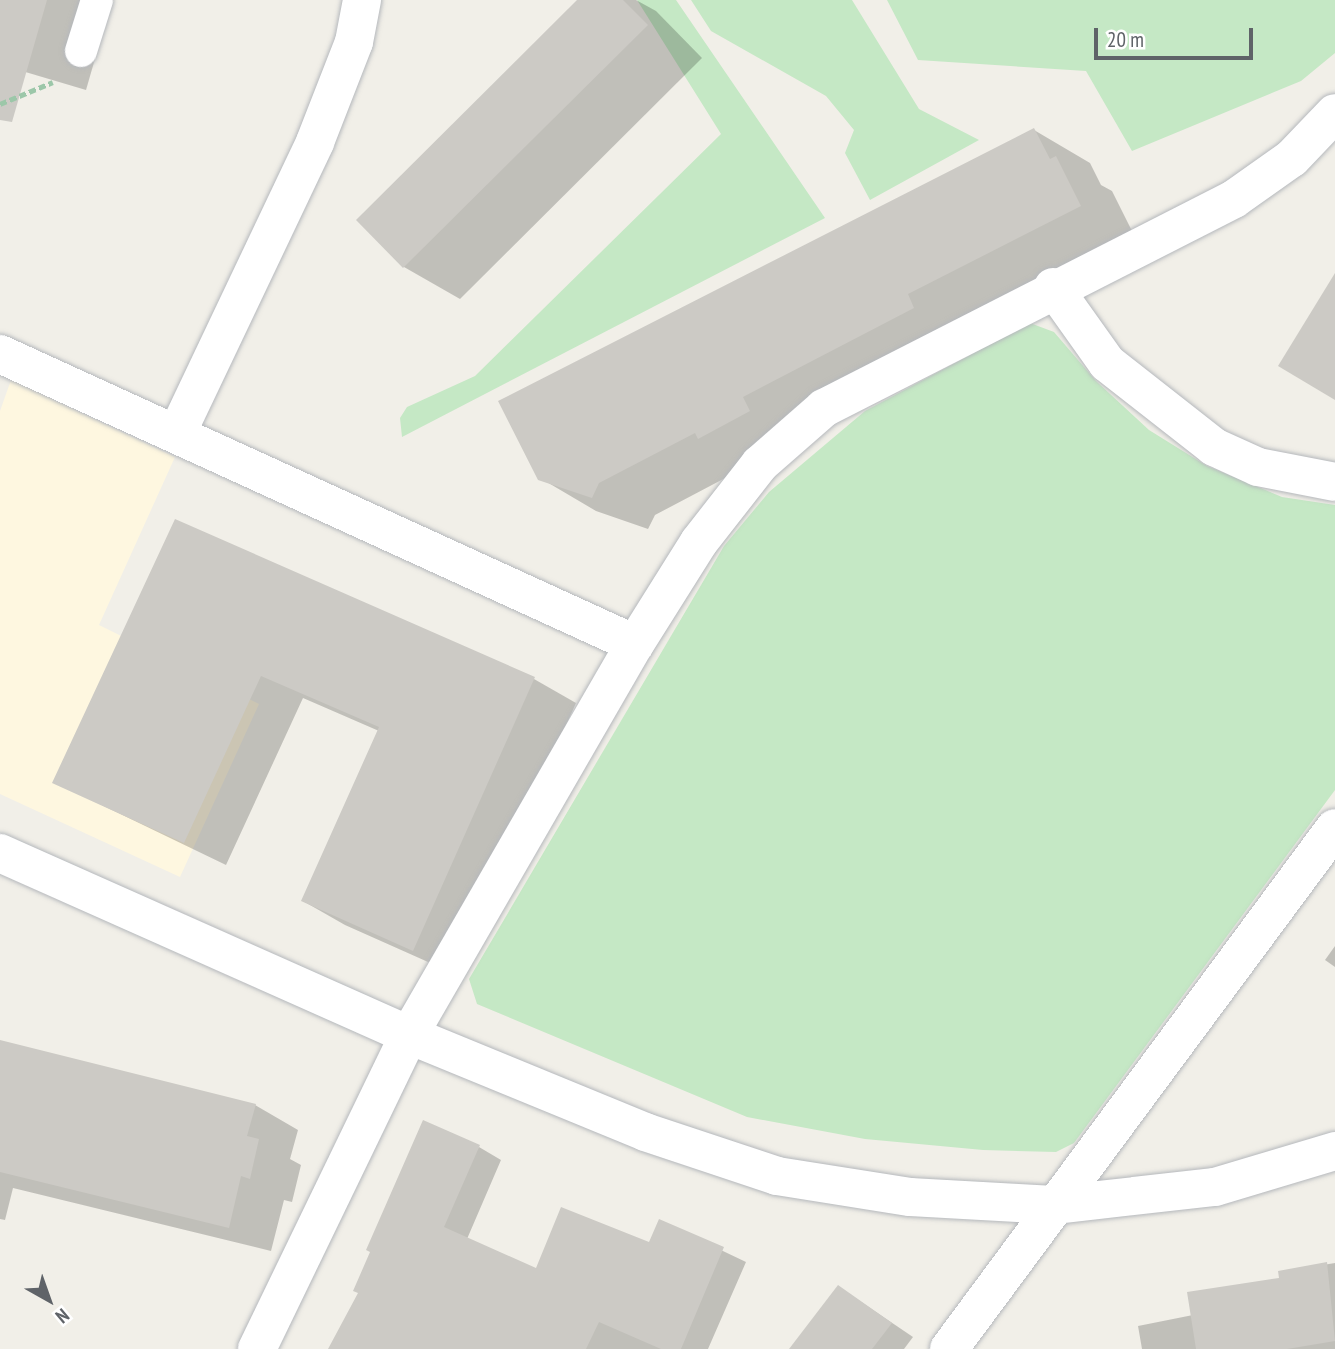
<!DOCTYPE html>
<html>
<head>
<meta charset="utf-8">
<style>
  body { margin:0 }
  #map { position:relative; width:1335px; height:1349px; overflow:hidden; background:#f1efe8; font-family:"PT Sans Narrow",sans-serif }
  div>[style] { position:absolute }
  .commercial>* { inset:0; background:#fef7e0 }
  .green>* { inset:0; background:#c5e8c5 }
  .shadow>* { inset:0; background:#0003 }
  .building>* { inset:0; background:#cccac5 }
  .path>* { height:4.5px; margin-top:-2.25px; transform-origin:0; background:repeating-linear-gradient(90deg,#9cc7a9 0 7px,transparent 0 10.5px) }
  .roads { filter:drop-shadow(0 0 2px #b5b8bc) drop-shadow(0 0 2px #b5b8bc) }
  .service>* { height:32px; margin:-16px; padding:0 16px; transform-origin:16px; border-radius:16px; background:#fff }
  .minor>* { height:38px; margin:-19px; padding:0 19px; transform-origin:19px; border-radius:19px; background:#fff }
  .tertiary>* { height:38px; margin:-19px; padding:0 19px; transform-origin:19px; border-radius:19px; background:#fff }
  span { translate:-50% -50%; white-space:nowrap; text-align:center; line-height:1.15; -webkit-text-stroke:5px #fff; paint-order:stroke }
  .north { position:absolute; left:14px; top:1265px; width:70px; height:70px; -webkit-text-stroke:5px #fff; paint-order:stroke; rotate:140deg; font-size:19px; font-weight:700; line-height:28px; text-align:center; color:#5f6368 }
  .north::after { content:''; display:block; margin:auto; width:24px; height:32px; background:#5f6368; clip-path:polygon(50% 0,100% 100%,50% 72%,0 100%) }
  .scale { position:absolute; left:1094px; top:28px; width:159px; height:32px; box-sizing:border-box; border:4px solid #5f6368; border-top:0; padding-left:9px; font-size:21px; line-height:24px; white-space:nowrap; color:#5f6368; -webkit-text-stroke:5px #fff; paint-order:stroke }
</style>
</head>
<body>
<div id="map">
  <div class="commercial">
    <div style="clip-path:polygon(11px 380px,175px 457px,99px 625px,259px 704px,180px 877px,0 794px,0 411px)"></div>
  </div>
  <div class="green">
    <div style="clip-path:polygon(637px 0,676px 0,825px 218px,402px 437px,400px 418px,407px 407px,475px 376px,721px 134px)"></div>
    <div style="clip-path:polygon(691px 0,852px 0,919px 109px,979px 140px,870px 200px,845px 153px,854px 130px,826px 96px,711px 31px)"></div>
    <div style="clip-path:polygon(887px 0,1335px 0,1335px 53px,1301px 81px,1132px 151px,1086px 71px,918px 60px)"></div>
    <div style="clip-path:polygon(1030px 323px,1054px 332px,1096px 381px,1149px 430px,1207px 466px,1282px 497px,1335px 505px,1335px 790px,1074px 1143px,1056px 1152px,983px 1150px,865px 1139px,747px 1117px,477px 1004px,469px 979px,724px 546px,769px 492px,865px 411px)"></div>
  </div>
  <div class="shadow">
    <div style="clip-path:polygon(0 0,112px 0,86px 90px,22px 71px,0 58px)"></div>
    <div style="clip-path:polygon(579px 0,636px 0,656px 11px,702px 58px,460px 299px,404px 267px,358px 220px)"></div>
    <div style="clip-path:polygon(1034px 130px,1090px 163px,1101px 185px,1112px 191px,1136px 239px,748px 466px,655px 515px,648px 529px,596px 511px,540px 478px)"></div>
    <div style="clip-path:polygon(176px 521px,534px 679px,576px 703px,455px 974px,345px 925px,303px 901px,379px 731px,303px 698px,226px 865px,54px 782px)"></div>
    <div style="clip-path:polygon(1335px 946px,1335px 967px,1325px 960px)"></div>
    <div style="clip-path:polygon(0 1042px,255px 1105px,298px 1130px,290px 1159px,301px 1165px,292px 1202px,284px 1200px,271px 1251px,13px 1188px,5px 1220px,0 1219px)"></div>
    <div style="clip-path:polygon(479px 1147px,501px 1160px,467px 1239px,537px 1270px,650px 1244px,660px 1221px,746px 1262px,708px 1349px,330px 1349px)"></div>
    <div style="clip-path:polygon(1335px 1263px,1335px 1349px,1142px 1349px,1138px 1326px,1193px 1315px,1281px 1279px,1280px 1272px)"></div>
    <div style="clip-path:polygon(839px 1287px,913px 1337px,904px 1349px,791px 1349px)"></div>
  </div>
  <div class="building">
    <div style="clip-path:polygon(0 0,47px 0,12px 122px,0 120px)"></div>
    <div style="clip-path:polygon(577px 0,623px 0,648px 25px,403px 268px,356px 220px)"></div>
    <div style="clip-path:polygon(1034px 128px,1050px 159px,1056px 156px,1081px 206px,908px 294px,914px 308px,743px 397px,750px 411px,698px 439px,695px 433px,599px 483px,592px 498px,538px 480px,498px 401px)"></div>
    <div style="clip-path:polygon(1335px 273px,1335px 400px,1278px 366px)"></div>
    <div style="clip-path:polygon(175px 519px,535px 677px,413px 951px,301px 901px,379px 727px,261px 676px,184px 843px,52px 783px)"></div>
    <div style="clip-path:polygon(0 1040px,256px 1104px,247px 1136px,259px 1139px,250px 1179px,241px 1176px,229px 1228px,0 1172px)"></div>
    <div style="clip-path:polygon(423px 1120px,480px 1145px,444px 1227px,536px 1268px,561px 1207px,649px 1242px,659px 1219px,724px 1247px,681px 1349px,661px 1349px,599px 1322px,586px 1349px,328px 1349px,358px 1293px,353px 1291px,370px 1252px,366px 1250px)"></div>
    <div style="clip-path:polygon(1327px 1262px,1335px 1341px,1287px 1349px,1196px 1349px,1187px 1292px,1279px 1278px,1278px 1271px)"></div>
    <div style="clip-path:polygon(838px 1285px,892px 1323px,872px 1349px,789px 1349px)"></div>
  </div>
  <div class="path">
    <div style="left:0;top:104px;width:57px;rotate:-22.5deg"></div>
  </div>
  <div class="roads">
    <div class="service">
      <div style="left:81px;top:51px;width:53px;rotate:-72.6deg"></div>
    </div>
    <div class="minor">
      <div style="left:1053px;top:287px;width:93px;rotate:54.6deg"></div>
      <div style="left:1107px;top:363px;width:136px;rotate:38.1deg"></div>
      <div style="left:1214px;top:447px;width:48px;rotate:24.4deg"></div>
      <div style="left:1258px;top:467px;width:78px;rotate:11deg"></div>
      <div style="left:0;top:354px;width:698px;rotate:24.55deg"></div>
      <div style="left:178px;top:431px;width:320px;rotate:-64.6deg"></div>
      <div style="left:315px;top:142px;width:107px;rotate:-68.7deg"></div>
      <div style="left:354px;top:42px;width:43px;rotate:-79.2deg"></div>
      <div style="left:257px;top:1349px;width:349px;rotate:-64.2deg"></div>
      <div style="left:409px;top:1035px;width:452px;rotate:-60deg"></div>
      <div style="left:635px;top:644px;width:120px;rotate:-57.9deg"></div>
      <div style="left:699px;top:542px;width:99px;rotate:-52deg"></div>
      <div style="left:760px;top:464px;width:85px;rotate:-41.2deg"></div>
      <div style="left:824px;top:408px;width:460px;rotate:-27deg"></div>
      <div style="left:1234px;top:199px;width:71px;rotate:-35.3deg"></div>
      <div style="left:1292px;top:158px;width:62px;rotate:-46.3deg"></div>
      <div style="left:949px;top:1349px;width:648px;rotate:-53.47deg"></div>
    </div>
    <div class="tertiary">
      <div style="left:0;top:853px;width:448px;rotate:24deg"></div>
      <div style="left:409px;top:1035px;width:255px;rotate:22.3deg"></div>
      <div style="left:645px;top:1132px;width:139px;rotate:18.4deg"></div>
      <div style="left:777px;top:1176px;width:135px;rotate:9deg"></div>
      <div style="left:910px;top:1197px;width:144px;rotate:3.2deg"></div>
      <div style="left:1054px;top:1205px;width:162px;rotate:-6.4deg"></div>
      <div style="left:1215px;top:1187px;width:125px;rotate:-16.7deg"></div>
    </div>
  </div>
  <div class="north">N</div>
  <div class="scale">20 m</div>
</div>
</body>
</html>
